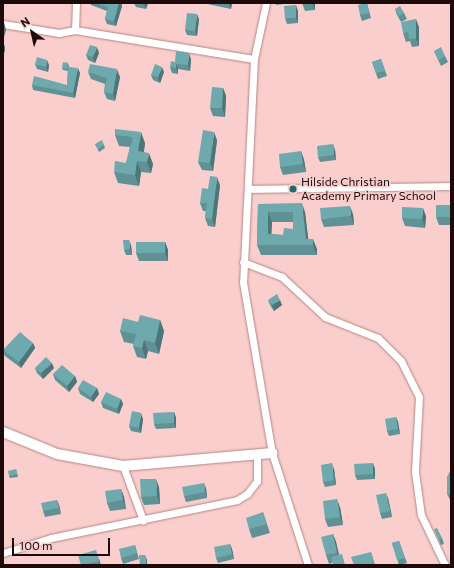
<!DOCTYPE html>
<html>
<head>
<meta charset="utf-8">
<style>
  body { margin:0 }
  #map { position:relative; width:454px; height:568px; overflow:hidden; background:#f9cecc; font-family:Commissioner,sans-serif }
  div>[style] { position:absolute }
  .roads { filter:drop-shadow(0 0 1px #b78584) drop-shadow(0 0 1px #b78584) }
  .minor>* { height:7px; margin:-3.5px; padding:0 3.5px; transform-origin:3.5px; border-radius:3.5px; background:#fff }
  .secondary>* { height:10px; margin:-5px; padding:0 5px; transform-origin:5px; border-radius:5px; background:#fff }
  .wall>* { inset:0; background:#5f9195 }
  .shaded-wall>* { inset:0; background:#4d7679 }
  .building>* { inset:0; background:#6ea9ad }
  .dots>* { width:11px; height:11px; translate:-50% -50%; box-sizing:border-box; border:2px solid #f9cecc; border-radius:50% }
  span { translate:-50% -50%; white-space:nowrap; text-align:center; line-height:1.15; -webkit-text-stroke:3px #f9cecc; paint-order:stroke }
  .poi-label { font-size:12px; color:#1d0b0b }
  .left { translate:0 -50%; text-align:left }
  .frame { position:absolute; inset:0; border:4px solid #1d0b0b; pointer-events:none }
  .north { position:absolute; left:12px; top:12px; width:40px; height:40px; -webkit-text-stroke:3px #f9cecc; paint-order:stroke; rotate:326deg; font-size:11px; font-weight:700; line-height:16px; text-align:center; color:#1d0b0b }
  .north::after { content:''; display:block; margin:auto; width:14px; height:18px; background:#1d0b0b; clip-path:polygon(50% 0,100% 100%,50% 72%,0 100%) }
  .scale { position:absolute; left:12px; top:538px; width:98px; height:18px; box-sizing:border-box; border:2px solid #1d0b0b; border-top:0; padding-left:5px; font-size:12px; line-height:14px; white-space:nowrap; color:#1d0b0b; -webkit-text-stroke:3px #f9cecc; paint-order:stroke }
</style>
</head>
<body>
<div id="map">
  <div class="roads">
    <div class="minor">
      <div style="left:76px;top:3px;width:27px;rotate:92deg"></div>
      <div style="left:75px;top:30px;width:181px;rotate:9.2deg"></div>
      <div style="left:266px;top:3px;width:57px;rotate:102.1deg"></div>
      <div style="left:254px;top:59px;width:223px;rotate:92.8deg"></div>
      <div style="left:243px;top:282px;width:173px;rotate:80.4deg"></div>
      <div style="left:272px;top:453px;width:118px;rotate:72.2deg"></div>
      <div style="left:3px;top:24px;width:57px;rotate:9.1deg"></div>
      <div style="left:59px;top:33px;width:16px;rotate:-11deg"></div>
      <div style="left:248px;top:189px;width:203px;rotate:-0.8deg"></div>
      <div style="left:243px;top:262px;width:42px;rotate:21deg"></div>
      <div style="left:282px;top:277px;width:59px;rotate:42.9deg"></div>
      <div style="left:325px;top:317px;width:57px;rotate:21.6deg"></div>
      <div style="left:378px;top:338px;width:33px;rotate:45deg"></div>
      <div style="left:401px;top:361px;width:40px;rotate:63.4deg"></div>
      <div style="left:419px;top:397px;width:75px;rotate:93.1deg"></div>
      <div style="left:415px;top:472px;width:43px;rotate:82.1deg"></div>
      <div style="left:421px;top:515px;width:55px;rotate:64.4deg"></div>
      <div style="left:123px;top:466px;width:58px;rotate:69.7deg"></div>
      <div style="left:3px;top:553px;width:50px;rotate:-17.4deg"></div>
      <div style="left:51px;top:538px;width:190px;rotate:-11.5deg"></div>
      <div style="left:237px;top:500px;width:12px;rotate:-31deg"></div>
      <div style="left:247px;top:494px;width:16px;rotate:-52deg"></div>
      <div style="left:257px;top:481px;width:27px;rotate:-90deg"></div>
    </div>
    <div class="secondary">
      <div style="left:3px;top:432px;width:58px;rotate:22.2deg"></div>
      <div style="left:57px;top:454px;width:67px;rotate:10.3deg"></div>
      <div style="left:123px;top:466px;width:150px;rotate:-5deg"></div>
    </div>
  </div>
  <div class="wall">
    <div style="clip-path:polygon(90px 3px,121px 3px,122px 6px,116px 26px,107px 24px,105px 19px,107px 11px,91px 5px)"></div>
    <div style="clip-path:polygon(134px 3px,148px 3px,146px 9px,136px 7px)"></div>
    <div style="clip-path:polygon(203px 3px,232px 3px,231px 9px)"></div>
    <div style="clip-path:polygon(276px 3px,284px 3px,284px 4px,276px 5px)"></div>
    <div style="clip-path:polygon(302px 3px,315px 3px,315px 10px,305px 11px)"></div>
    <div style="clip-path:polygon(367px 3px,371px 18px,362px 21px,360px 15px)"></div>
    <div style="clip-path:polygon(395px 9px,404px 13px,407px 19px,401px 22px,397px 15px)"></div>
    <div style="clip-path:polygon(298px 11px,298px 23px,287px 24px,285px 18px)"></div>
    <div style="clip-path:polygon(199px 19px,197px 36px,187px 35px,185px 30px)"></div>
    <div style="clip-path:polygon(419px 27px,419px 46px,412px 47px,410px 41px,406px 42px,403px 33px)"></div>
    <div style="clip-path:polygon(434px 51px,445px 56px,448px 62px,441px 66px)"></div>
    <div style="clip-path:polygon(99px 53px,95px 63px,88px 60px,86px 55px)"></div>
    <div style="clip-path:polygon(191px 59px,190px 71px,178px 69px,178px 74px,172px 73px,170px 67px,175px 62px)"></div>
    <div style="clip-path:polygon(381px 59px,387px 76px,378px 79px,372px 62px)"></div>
    <div style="clip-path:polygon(68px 63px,69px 66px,69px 67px,80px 73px,75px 98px,33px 90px,32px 85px,67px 85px,68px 71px,63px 70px,62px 68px)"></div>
    <div style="clip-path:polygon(35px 64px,49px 65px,48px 72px,37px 69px)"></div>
    <div style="clip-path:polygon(88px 72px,120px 77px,115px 101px,107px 99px,104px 92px,105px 84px,91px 79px)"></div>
    <div style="clip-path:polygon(164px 72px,160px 83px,153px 80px,151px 75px)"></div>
    <div style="clip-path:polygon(223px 88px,226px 96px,225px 117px,213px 116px,210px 108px)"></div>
    <div style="clip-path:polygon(115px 129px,145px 143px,144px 152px,153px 164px,151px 173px,141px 172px,139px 186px,118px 183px,114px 172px,126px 163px,130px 147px,119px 146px,115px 135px)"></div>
    <div style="clip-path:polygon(217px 140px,213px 171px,202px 170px,198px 162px)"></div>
    <div style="clip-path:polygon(95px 144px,104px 145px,105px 148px,99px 152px)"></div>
    <div style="clip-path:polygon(335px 150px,336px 160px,320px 162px,318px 157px)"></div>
    <div style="clip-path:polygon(301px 151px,304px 160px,306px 172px,283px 175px,280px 167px)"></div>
    <div style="clip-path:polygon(220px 185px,215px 227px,208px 226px,205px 218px,206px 211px,203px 211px,200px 203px,208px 189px)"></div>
    <div style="clip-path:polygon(evenodd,258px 204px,305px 212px,308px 239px,317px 249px,317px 255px,261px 255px,257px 245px,258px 204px,272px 222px,293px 222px,293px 229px,283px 235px,271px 234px,272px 222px)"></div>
    <div style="clip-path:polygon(451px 205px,451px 225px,439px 225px,436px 217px)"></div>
    <div style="clip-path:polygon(353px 214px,354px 225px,324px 227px,321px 219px)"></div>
    <div style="clip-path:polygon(426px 216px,425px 228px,405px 226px,402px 218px)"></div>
    <div style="clip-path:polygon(165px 242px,168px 250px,168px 261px,139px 261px,136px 253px)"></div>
    <div style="clip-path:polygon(131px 245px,132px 255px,126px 255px,124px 250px)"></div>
    <div style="clip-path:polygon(268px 300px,282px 305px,274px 311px,270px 305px)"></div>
    <div style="clip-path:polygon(160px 320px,164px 331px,159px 354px,148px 351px,146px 359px,137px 357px,133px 346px,134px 344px,124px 342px,120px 331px,138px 322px)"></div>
    <div style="clip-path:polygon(33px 343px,35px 348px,21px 368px,5px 356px,3px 351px)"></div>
    <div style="clip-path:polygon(35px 368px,54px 368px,43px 379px,37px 373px)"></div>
    <div style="clip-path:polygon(53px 374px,75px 376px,77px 382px,69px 392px,55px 380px)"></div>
    <div style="clip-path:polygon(78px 388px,97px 388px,99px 394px,93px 402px,80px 394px)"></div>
    <div style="clip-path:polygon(121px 399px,123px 404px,119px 414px,103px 408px,101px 402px)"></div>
    <div style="clip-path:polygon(174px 412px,176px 418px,176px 428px,156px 429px,154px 424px)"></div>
    <div style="clip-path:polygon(396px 417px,398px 422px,400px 434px,389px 436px,387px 431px)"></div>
    <div style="clip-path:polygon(143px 419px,141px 433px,131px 431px,129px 426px)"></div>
    <div style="clip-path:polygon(16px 469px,18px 477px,10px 478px,9px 476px)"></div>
    <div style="clip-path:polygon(334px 469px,336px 485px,325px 487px,323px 482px)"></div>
    <div style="clip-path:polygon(375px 469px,375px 479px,357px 480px,355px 475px)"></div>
    <div style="clip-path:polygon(451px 469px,451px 502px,447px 494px)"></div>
    <div style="clip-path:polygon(159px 487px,160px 504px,144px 505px,141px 497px)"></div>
    <div style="clip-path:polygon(206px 488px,207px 498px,186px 502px,184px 496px)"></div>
    <div style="clip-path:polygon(121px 489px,124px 497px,126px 509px,110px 511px,107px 503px)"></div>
    <div style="clip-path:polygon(388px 498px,392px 517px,382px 519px,380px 513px)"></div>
    <div style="clip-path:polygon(57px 500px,59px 505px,61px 514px,45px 517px,43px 511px)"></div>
    <div style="clip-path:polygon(340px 507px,343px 525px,328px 527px,325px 519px)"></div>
    <div style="clip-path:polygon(263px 512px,270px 533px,252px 538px,249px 529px)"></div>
    <div style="clip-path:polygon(434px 529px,442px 538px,444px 544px,441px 545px)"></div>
    <div style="clip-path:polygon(333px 534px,336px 542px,339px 554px,332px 563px,329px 564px,326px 555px)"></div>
    <div style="clip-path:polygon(399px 541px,407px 563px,401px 565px,399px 565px,392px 543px)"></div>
    <div style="clip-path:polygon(230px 544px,232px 549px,234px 559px,218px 563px,216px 558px)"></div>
    <div style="clip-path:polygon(135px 545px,139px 559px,123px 564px,121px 558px)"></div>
    <div style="clip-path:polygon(371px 552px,375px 565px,354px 565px)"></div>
    <div style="clip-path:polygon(99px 559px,101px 565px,81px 565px)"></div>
  </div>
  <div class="shaded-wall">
    <div style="clip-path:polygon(119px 3px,121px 3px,122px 6px,116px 26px,114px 21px)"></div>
    <div style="clip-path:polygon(144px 3px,148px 3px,146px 9px,144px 4px)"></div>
    <div style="clip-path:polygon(229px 3px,232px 3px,231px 9px)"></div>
    <div style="clip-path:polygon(312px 3px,315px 3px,315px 10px)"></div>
    <div style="clip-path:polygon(296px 5px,298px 11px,298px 23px,296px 18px)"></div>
    <div style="clip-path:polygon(197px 14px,199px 19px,197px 36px,195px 31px)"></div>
    <div style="clip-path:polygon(416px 19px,419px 27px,419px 46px,416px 38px)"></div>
    <div style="clip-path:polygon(4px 22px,6px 30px,3px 41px,5px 47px,5px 53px,3px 49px,3px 24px)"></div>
    <div style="clip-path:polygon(97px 47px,99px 53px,95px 63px,93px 57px)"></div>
    <div style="clip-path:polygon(189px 53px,191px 59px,190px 71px,188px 65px)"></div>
    <div style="clip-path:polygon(47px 60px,49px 65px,48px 72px,46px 67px)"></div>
    <div style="clip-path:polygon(176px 64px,178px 69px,178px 74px,176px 68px)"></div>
    <div style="clip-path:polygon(162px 67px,164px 72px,160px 83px,158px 77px)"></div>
    <div style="clip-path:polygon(78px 68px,80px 73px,75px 98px,73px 93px)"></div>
    <div style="clip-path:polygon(117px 69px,120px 77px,115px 101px,113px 94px)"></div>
    <div style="clip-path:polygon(223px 88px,226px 96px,225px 117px,222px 108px)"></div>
    <div style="clip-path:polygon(141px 132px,145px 143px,142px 162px,138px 151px)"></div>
    <div style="clip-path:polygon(214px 132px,217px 140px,213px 171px,210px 163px)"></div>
    <div style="clip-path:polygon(333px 144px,335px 150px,336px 160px,334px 155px)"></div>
    <div style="clip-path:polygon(301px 151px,304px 160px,306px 172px,303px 164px)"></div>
    <div style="clip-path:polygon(149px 153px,153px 164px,151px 173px,147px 162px)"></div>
    <div style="clip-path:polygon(137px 161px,141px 172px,139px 186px,135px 175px)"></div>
    <div style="clip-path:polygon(217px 177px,220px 185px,215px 227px,212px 219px)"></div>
    <div style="clip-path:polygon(302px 203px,305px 212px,309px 245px,306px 239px)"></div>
    <div style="clip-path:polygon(350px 206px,353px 214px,354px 225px,351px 216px)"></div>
    <div style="clip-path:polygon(423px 208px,426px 216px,425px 228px,422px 219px)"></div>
    <div style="clip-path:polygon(268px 212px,272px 222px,271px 244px,268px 234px)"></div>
    <div style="clip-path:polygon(313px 239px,317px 249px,317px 255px,313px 245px)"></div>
    <div style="clip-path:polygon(129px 240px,131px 245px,132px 255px,130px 249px)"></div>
    <div style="clip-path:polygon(165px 242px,168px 250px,168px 261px,165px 253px)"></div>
    <div style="clip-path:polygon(280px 300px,282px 305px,274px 311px,272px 305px)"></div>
    <div style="clip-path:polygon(160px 320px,164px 331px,159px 354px,155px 343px)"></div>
    <div style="clip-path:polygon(144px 340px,148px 351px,146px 359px,142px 348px)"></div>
    <div style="clip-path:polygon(33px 343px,35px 348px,21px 368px,19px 362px)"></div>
    <div style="clip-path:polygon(52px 363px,54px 368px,43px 379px,41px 373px)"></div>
    <div style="clip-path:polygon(75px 376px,77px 382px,69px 392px,67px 386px)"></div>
    <div style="clip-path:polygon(97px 388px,99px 394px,93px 402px,91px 397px)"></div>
    <div style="clip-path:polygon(121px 399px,123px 404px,119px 414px,117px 409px)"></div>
    <div style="clip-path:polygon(174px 412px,176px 418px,176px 428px,174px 423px)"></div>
    <div style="clip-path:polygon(141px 413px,143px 419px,141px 433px,139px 428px)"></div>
    <div style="clip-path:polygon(396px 417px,398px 422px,400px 434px,398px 429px)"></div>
    <div style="clip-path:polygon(332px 463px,334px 469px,336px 485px,334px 480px)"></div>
    <div style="clip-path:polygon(373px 463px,375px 469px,375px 479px,373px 474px)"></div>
    <div style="clip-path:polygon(156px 479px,159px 487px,160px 504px,157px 496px)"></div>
    <div style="clip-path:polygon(204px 483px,206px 488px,207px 498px,205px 492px)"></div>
    <div style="clip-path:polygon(121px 489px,124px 497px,126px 509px,123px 500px)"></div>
    <div style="clip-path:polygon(386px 493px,388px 498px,392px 517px,390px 511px)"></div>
    <div style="clip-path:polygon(337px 499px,340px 507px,343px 525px,340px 517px)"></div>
    <div style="clip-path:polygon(57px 500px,59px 505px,61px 514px,59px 508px)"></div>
    <div style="clip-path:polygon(333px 534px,336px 542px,340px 561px,337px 553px)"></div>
    <div style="clip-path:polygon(230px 544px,232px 549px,234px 559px,232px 554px)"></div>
    <div style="clip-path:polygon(96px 550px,101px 565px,99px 561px)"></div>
    <div style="clip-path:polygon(145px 555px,147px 560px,147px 565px,146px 565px)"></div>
  </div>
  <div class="building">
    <div style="clip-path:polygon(96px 3px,119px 3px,114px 21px,105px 19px,108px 7px)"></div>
    <div style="clip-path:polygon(364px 3px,367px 3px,369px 13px,360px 15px,358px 5px)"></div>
    <div style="clip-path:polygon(296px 5px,296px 18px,285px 18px,284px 6px)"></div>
    <div style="clip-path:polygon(400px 6px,404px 13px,399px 16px,395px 9px)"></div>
    <div style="clip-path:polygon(187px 13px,197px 14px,195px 31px,185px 30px)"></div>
    <div style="clip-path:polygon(416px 19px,416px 38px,409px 39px,408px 32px,403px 33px,401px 22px)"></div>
    <div style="clip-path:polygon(90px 45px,97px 47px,93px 57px,86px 55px)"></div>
    <div style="clip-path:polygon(441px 47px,445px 56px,439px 60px,434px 51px)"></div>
    <div style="clip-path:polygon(176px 51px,189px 53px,188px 65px,176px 64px,176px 68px,170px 67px,171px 61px,175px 62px)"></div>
    <div style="clip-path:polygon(37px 57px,47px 60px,46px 67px,35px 64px)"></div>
    <div style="clip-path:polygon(381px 59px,385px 71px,376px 73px,372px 62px)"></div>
    <div style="clip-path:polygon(63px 62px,68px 63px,67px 69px,62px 68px)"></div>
    <div style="clip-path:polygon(90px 64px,117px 69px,113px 94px,104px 92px,107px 78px,88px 72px)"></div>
    <div style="clip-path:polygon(155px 64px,162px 67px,158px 77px,151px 75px)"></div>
    <div style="clip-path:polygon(68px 67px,78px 68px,73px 93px,32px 85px,34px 76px,67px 85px)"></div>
    <div style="clip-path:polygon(212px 87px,223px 88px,222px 108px,210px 108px)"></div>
    <div style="clip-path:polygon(115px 129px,141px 132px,138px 151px,149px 153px,147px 162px,137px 161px,135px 175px,114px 172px,115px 161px,126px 163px,133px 137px,115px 135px)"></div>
    <div style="clip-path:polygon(203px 130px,214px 132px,210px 163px,198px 162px)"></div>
    <div style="clip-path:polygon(102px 140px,104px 145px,98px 149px,95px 144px)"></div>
    <div style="clip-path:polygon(333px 144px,334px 155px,318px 157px,317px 146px)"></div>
    <div style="clip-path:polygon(301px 151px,303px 164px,280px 167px,279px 154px)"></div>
    <div style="clip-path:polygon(210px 176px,217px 177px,212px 219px,205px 218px,207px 203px,200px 203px,202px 188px,208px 189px)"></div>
    <div style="clip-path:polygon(evenodd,302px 203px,306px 239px,313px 239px,313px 245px,257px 245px,258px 204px,302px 203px,268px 212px,293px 212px,293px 229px,284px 228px,283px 235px,268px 234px,268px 212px)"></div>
    <div style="clip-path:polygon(436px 205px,451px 205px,451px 217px,436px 217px)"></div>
    <div style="clip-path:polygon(350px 206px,351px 216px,321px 219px,320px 208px)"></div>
    <div style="clip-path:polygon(402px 207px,423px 208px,422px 219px,402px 218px)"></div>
    <div style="clip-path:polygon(123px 240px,129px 240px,130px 249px,124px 250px)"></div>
    <div style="clip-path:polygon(136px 242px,165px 242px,165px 253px,136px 253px)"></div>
    <div style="clip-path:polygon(277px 294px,280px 300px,272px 305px,268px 300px)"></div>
    <div style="clip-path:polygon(140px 315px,160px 320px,155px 343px,144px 340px,142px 348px,133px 346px,136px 334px,120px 331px,123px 318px,138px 322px)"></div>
    <div style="clip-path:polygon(20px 332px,33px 343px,19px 362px,3px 350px)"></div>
    <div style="clip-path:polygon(46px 357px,52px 363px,41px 373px,35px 368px)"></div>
    <div style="clip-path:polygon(62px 365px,75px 376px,67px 386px,53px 374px)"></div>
    <div style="clip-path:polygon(83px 380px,97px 388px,91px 397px,78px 388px)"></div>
    <div style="clip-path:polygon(106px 392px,121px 399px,117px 409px,101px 402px)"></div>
    <div style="clip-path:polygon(132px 411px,141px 413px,139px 428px,129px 426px)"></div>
    <div style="clip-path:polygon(174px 412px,174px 423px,154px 424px,153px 413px)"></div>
    <div style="clip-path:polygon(396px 417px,398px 429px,387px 431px,385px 419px)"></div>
    <div style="clip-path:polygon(332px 463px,334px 480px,323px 482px,321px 465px)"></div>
    <div style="clip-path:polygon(373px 463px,373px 474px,355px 475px,354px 464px)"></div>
    <div style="clip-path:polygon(16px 469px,17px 474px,9px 476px,8px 471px)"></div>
    <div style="clip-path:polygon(451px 469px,451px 495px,447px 494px,447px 477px)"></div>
    <div style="clip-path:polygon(140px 479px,156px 479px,157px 496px,141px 497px)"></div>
    <div style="clip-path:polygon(204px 483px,205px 492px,184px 496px,182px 487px)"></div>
    <div style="clip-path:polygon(121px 489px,123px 500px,107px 503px,105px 491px)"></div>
    <div style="clip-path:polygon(386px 493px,390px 511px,380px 513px,376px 495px)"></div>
    <div style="clip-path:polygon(337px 499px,340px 517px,325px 519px,323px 501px)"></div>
    <div style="clip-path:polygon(57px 500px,59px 508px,43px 511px,41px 503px)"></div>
    <div style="clip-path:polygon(263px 512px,267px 524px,249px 529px,246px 518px)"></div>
    <div style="clip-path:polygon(437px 528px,442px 538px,439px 540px,434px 529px)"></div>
    <div style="clip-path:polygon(333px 534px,337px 553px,326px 555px,321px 537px)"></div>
    <div style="clip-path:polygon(399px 541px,405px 558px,397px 560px,392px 543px)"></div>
    <div style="clip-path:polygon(230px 544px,232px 554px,216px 558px,214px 547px)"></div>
    <div style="clip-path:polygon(135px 545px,137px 553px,121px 558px,119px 549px)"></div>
    <div style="clip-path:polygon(96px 550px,99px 561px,81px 565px,78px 555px)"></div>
    <div style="clip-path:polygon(371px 552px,374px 564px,363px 565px,354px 565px,351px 557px)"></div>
    <div style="clip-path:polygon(342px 554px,345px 565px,333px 565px,331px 557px)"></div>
    <div style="clip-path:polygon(139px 555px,145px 555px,146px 564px,140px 565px)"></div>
  </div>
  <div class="dots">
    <div style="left:293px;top:189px;background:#1d6a6e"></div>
  </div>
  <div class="poi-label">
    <span class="left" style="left:301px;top:189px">Hilside Christian<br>Academy Primary School</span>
  </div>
  <div class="frame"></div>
  <div class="north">N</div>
  <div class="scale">100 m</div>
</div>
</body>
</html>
